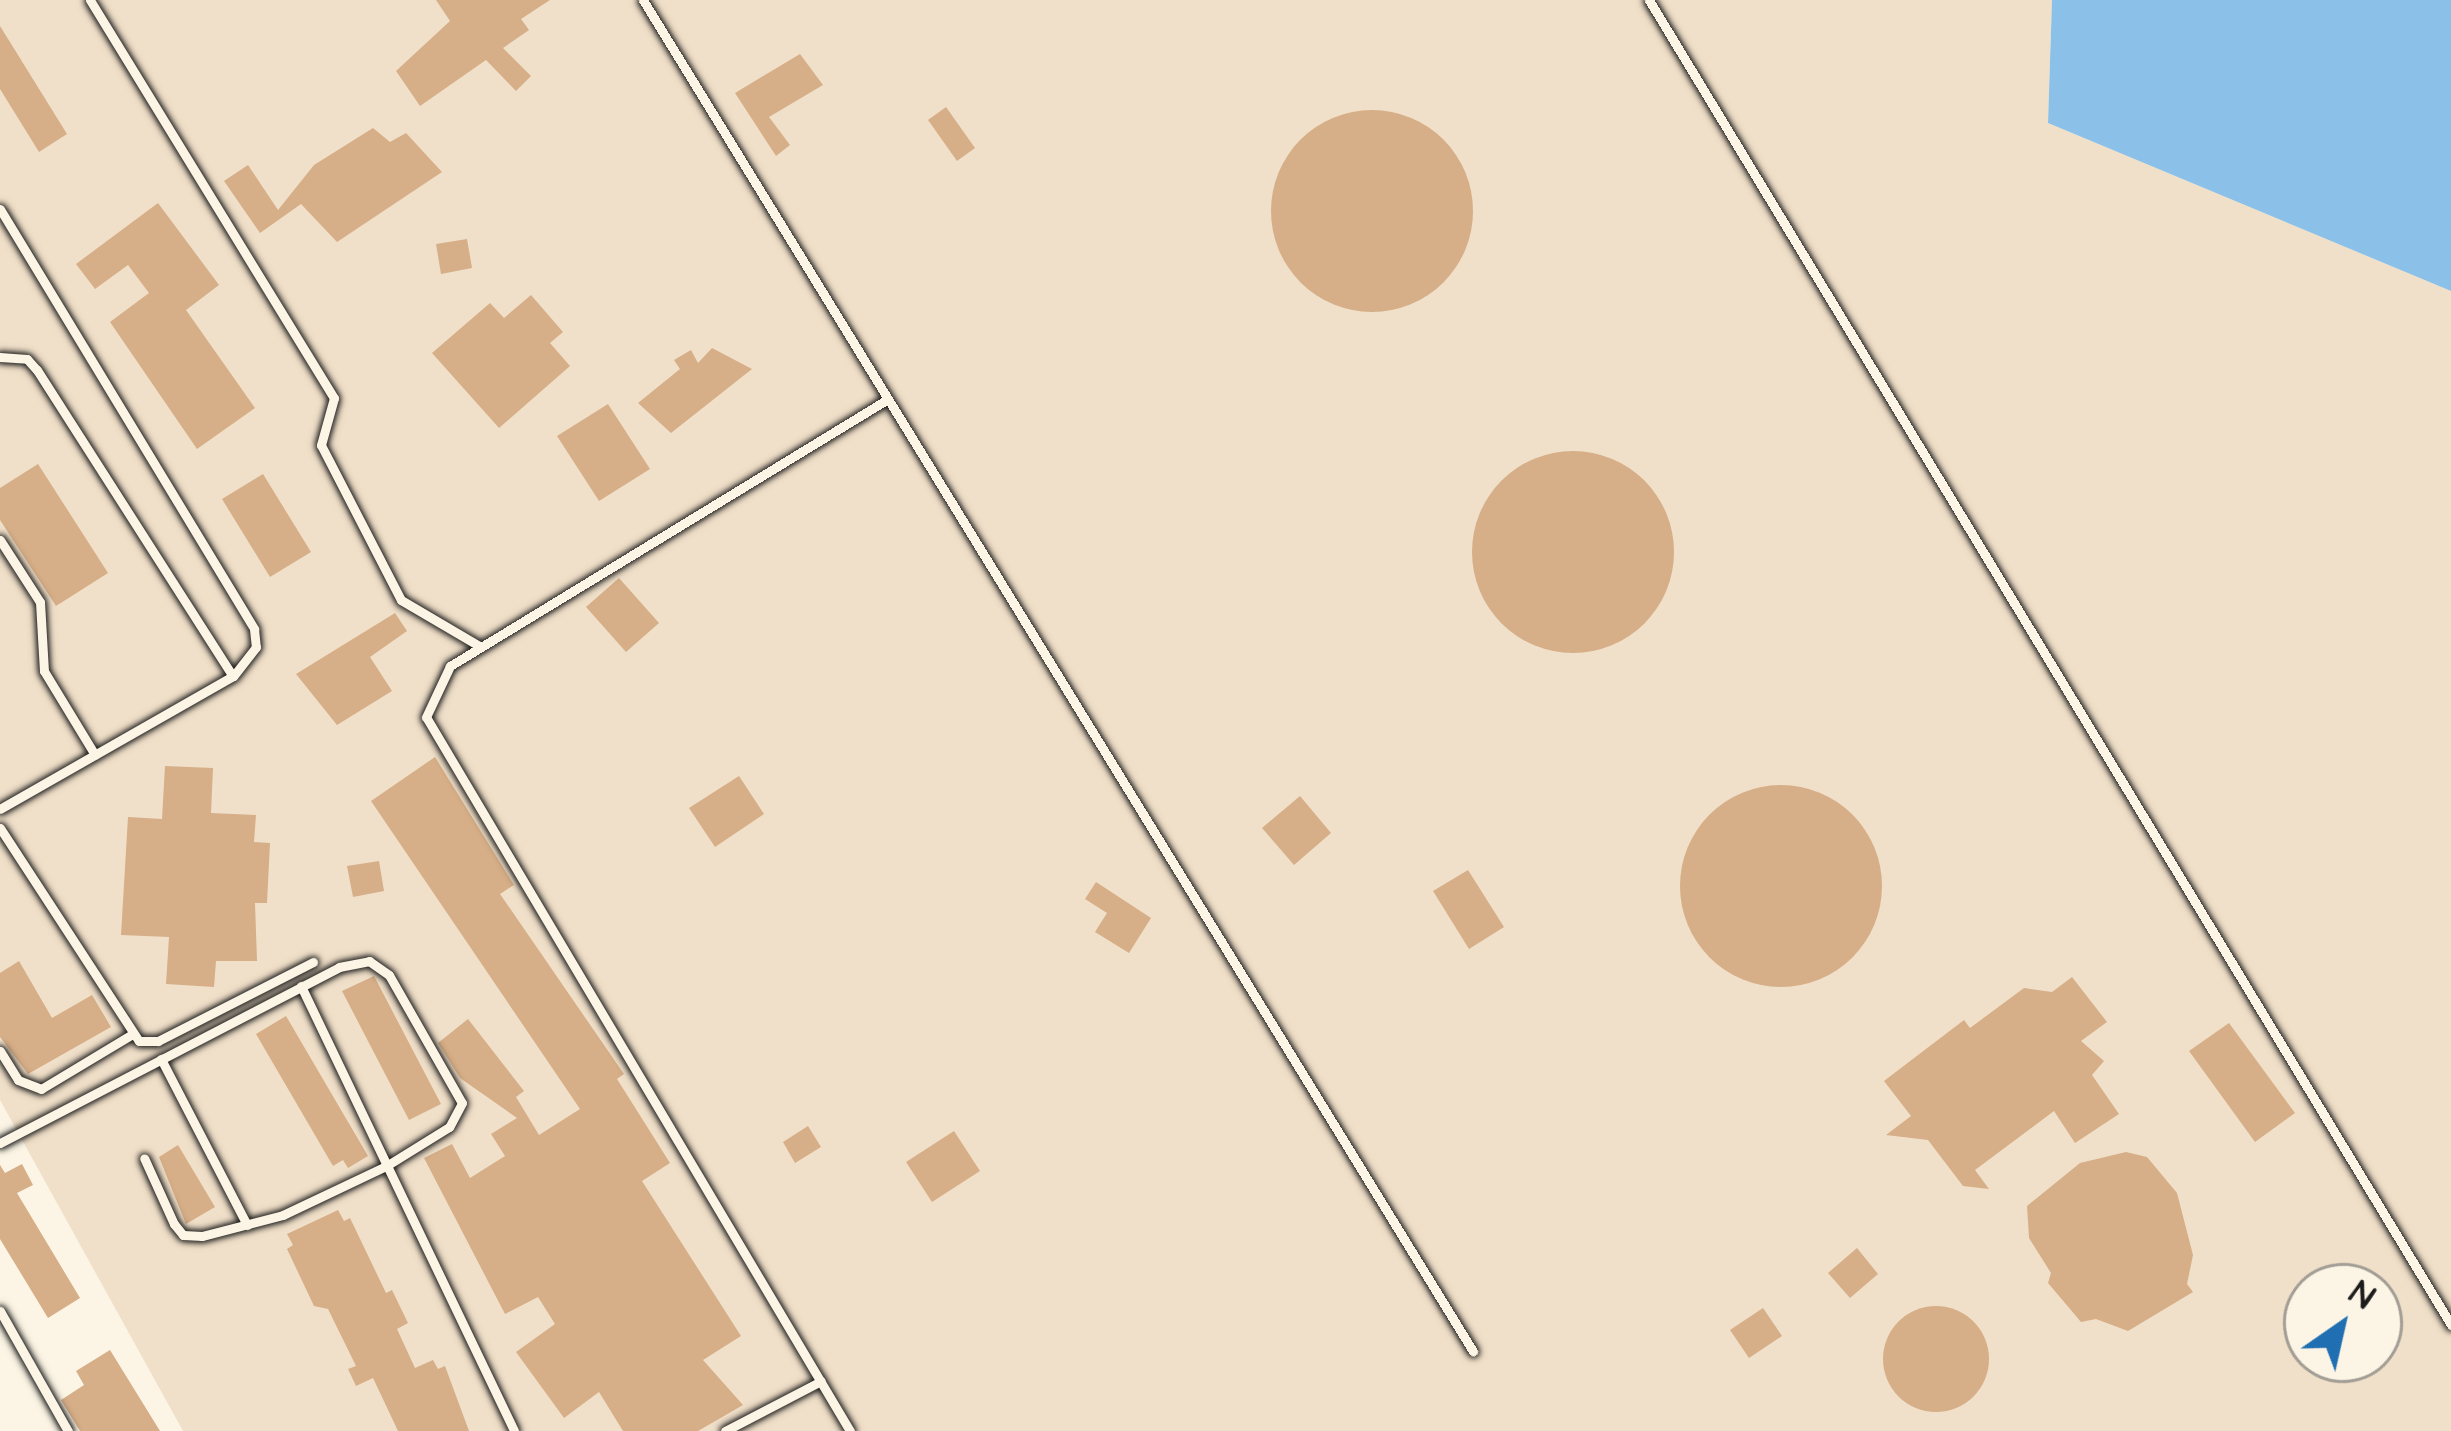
<!DOCTYPE html>
<html>
<head>
<meta charset="utf-8">
<style>
  body { margin:0 }
  #map { position:relative; width:2451px; height:1431px; overflow:hidden; background:#fcf5e5; font-family:"Architects Daughter",sans-serif }
  div>[style] { position:absolute }
  .built>* { inset:0; background:#f1e0c9 }
  .water>* { inset:0; background:#8bc1e9 }
  .building>* { inset:0; background:#d6ae87 }
  .round { border-radius:50% }
  .roads { filter:drop-shadow(0 0 3px #1c1c1c) drop-shadow(0 0 3px #1c1c1c) }
  .service>* { height:9px; margin:-4.5px; padding:0 4.5px; transform-origin:4.5px; border-radius:4.5px; background:#fcf5e5 }
  span { translate:-50% -50%; white-space:nowrap; text-align:center; line-height:1.15; -webkit-text-stroke:9px #fcf5e5; paint-order:stroke }
  .north { position:absolute; left:2283px; top:1263px; width:120px; height:120px; box-sizing:border-box; background:#fcf5e5; border:3px solid #a29e95; border-radius:50%; rotate:34deg; font-size:33px; font-weight:700; line-height:48px; text-align:center; color:#1c1c1c }
  .north::after { content:''; display:block; margin:auto; width:42px; height:54px; background:#1f6fb2; clip-path:polygon(50% 0,100% 100%,50% 72%,0 100%) }
</style>
</head>
<body>
<div id="map">
  <div class="built">
    <div style="clip-path:polygon(evenodd,0 0,2052px 0,2048px 123px,2451px 291px,2451px 1431px,183px 1431px,0 1100px,0 0,2307px 1287px,2379px 1287px,2379px 1359px,2307px 1359px,2307px 1287px)"></div>
  </div>
  <div class="water">
    <div style="clip-path:polygon(2052px 0,2451px 0,2451px 291px,2048px 123px)"></div>
  </div>
  <div class="building">
    <div style="clip-path:polygon(436px 0,550px 0,521px 19px,529px 30px,503px 48px,531px 76px,516px 91px,486px 60px,420px 106px,396px 71px,450px 21px)"></div>
    <div style="clip-path:polygon(0 26px,67px 134px,39px 152px,0 89px)"></div>
    <div style="clip-path:polygon(800px 54px,823px 85px,769px 117px,790px 145px,776px 156px,735px 93px)"></div>
    <div style="clip-path:polygon(946px 107px,975px 148px,957px 161px,928px 120px)"></div>
    <div class="round" style="left:1271px;top:110px;width:202px;height:202px"></div>
    <div style="clip-path:polygon(373px 128px,390px 142px,406px 133px,442px 172px,337px 242px,301px 204px,260px 233px,224px 181px,248px 165px,278px 210px,314px 165px)"></div>
    <div style="clip-path:polygon(158px 203px,219px 285px,186px 310px,255px 408px,197px 449px,110px 322px,149px 293px,128px 265px,95px 289px,76px 264px)"></div>
    <div style="clip-path:polygon(467px 239px,472px 268px,441px 274px,436px 244px)"></div>
    <div style="clip-path:polygon(531px 295px,563px 332px,550px 343px,570px 366px,499px 428px,432px 353px,490px 303px,504px 318px)"></div>
    <div style="clip-path:polygon(712px 348px,752px 369px,671px 433px,638px 403px,680px 369px,674px 360px,691px 350px,698px 363px)"></div>
    <div style="clip-path:polygon(608px 404px,650px 469px,599px 501px,557px 436px)"></div>
    <div class="round" style="left:1472px;top:451px;width:202px;height:202px"></div>
    <div style="clip-path:polygon(38px 464px,108px 573px,56px 606px,0 520px,0 488px)"></div>
    <div style="clip-path:polygon(263px 474px,311px 552px,270px 577px,222px 499px)"></div>
    <div style="clip-path:polygon(619px 578px,659px 623px,626px 652px,586px 607px)"></div>
    <div style="clip-path:polygon(395px 613px,407px 631px,370px 657px,392px 691px,337px 725px,296px 674px)"></div>
    <div style="clip-path:polygon(435px 757px,514px 885px,500px 894px,624px 1074px,617px 1079px,670px 1163px,642px 1181px,741px 1336px,703px 1360px,743px 1405px,698px 1431px,623px 1431px,599px 1392px,564px 1418px,516px 1352px,555px 1324px,538px 1297px,505px 1314px,424px 1158px,452px 1144px,470px 1178px,505px 1156px,491px 1134px,517px 1118px,460px 1078px,438px 1043px,468px 1019px,524px 1091px,516px 1097px,539px 1135px,580px 1109px,371px 801px)"></div>
    <div style="clip-path:polygon(165px 766px,213px 768px,211px 813px,256px 815px,254px 842px,270px 843px,267px 903px,255px 903px,257px 961px,216px 961px,214px 987px,166px 984px,169px 937px,121px 935px,128px 817px,162px 819px)"></div>
    <div style="clip-path:polygon(739px 776px,764px 814px,715px 847px,689px 808px)"></div>
    <div class="round" style="left:1680px;top:785px;width:202px;height:202px"></div>
    <div style="clip-path:polygon(1300px 796px,1331px 833px,1294px 865px,1262px 828px)"></div>
    <div style="clip-path:polygon(379px 861px,384px 891px,353px 897px,347px 866px)"></div>
    <div style="clip-path:polygon(1468px 870px,1504px 927px,1469px 949px,1433px 891px)"></div>
    <div style="clip-path:polygon(1096px 882px,1151px 918px,1129px 953px,1095px 932px,1107px 913px,1085px 899px)"></div>
    <div style="clip-path:polygon(19px 961px,52px 1018px,92px 995px,111px 1027px,28px 1074px,0 1037px,0 973px)"></div>
    <div style="clip-path:polygon(374px 976px,441px 1104px,409px 1120px,342px 991px)"></div>
    <div style="clip-path:polygon(2072px 977px,2107px 1022px,2081px 1041px,2104px 1061px,2092px 1075px,2119px 1114px,2075px 1143px,2054px 1111px,1975px 1170px,1989px 1189px,1963px 1186px,1928px 1140px,1886px 1135px,1911px 1116px,1884px 1081px,1964px 1020px,1970px 1028px,2024px 988px,2052px 992px)"></div>
    <div style="clip-path:polygon(286px 1016px,368px 1156px,348px 1168px,343px 1160px,333px 1166px,256px 1034px)"></div>
    <div style="clip-path:polygon(2229px 1023px,2295px 1113px,2255px 1142px,2189px 1051px)"></div>
    <div style="clip-path:polygon(808px 1126px,821px 1147px,795px 1163px,783px 1142px)"></div>
    <div style="clip-path:polygon(954px 1131px,980px 1171px,932px 1202px,906px 1162px)"></div>
    <div style="clip-path:polygon(178px 1145px,215px 1207px,186px 1224px,159px 1157px)"></div>
    <div style="clip-path:polygon(2126px 1152px,2147px 1157px,2177px 1193px,2193px 1255px,2187px 1284px,2193px 1292px,2128px 1331px,2096px 1319px,2081px 1322px,2048px 1283px,2051px 1273px,2029px 1238px,2027px 1206px,2080px 1163px)"></div>
    <div style="clip-path:polygon(22px 1164px,33px 1185px,17px 1193px,80px 1298px,48px 1318px,0 1239px,0 1165px,5px 1173px)"></div>
    <div style="clip-path:polygon(338px 1210px,344px 1221px,350px 1218px,386px 1293px,392px 1290px,408px 1323px,397px 1329px,415px 1368px,433px 1360px,438px 1369px,445px 1366px,469px 1431px,398px 1431px,373px 1378px,356px 1386px,348px 1369px,356px 1366px,328px 1309px,314px 1306px,287px 1249px,293px 1245px,287px 1234px)"></div>
    <div style="clip-path:polygon(1857px 1248px,1878px 1274px,1850px 1298px,1828px 1273px)"></div>
    <div class="round" style="left:1883px;top:1306px;width:106px;height:106px"></div>
    <div style="clip-path:polygon(1763px 1308px,1782px 1336px,1749px 1358px,1730px 1330px)"></div>
    <div style="clip-path:polygon(110px 1350px,160px 1431px,80px 1431px,64px 1405px,61px 1400px,84px 1385px,76px 1371px)"></div>
  </div>
  <div class="roads">
    <div class="service">
      <div style="left:90px;top:0;width:467px;rotate:58.5deg"></div>
      <div style="left:334px;top:398px;width:49px;rotate:105.5deg"></div>
      <div style="left:321px;top:445px;width:174px;rotate:62.7deg"></div>
      <div style="left:401px;top:600px;width:93px;rotate:30.4deg"></div>
      <div style="left:643px;top:0;width:1586px;rotate:58.44deg"></div>
      <div style="left:1649px;top:0;width:1549px;rotate:58.81deg"></div>
      <div style="left:0;top:209px;width:491px;rotate:58.8deg"></div>
      <div style="left:254px;top:629px;width:18px;rotate:84deg"></div>
      <div style="left:256px;top:647px;width:37px;rotate:128deg"></div>
      <div style="left:233px;top:676px;width:268px;rotate:150.3deg"></div>
      <div style="left:0;top:357px;width:27px;rotate:4deg"></div>
      <div style="left:27px;top:359px;width:15px;rotate:48deg"></div>
      <div style="left:37px;top:370px;width:363px;rotate:57.4deg"></div>
      <div style="left:0;top:540px;width:74px;rotate:57.2deg"></div>
      <div style="left:40px;top:602px;width:69px;rotate:86.7deg"></div>
      <div style="left:44px;top:671px;width:98px;rotate:58.7deg"></div>
      <div style="left:0;top:828px;width:254px;rotate:56.9deg"></div>
      <div style="left:139px;top:1041px;width:19px"></div>
      <div style="left:158px;top:1041px;width:174px;rotate:-27deg"></div>
      <div style="left:301px;top:986px;width:493px;rotate:64.4deg"></div>
      <div style="left:0;top:1051px;width:34px;rotate:58deg"></div>
      <div style="left:18px;top:1080px;width:25px;rotate:21deg"></div>
      <div style="left:41px;top:1089px;width:105px;rotate:-31deg"></div>
      <div style="left:161px;top:1059px;width:187px;rotate:62.6deg"></div>
      <div style="left:0;top:1143px;width:382px;rotate:-27.4deg"></div>
      <div style="left:339px;top:967px;width:31px;rotate:-11deg"></div>
      <div style="left:369px;top:961px;width:24px;rotate:35deg"></div>
      <div style="left:389px;top:975px;width:147px;rotate:60.3deg"></div>
      <div style="left:462px;top:1103px;width:27px;rotate:118deg"></div>
      <div style="left:449px;top:1127px;width:74px;rotate:148.2deg"></div>
      <div style="left:386px;top:1166px;width:114px;rotate:154.6deg"></div>
      <div style="left:283px;top:1215px;width:84px;rotate:165.5deg"></div>
      <div style="left:202px;top:1236px;width:19px;rotate:-177deg"></div>
      <div style="left:183px;top:1235px;width:14px;rotate:-129deg"></div>
      <div style="left:174px;top:1224px;width:72px;rotate:-114.4deg"></div>
      <div style="left:0;top:1311px;width:138px;rotate:60.5deg"></div>
      <div style="left:725px;top:1431px;width:108px;rotate:-27.5deg"></div>
      <div style="left:850px;top:1431px;width:830px;rotate:-120.7deg"></div>
      <div style="left:426px;top:717px;width:56px;rotate:-64.8deg"></div>
      <div style="left:450px;top:666px;width:513px;rotate:-31.37deg"></div>
    </div>
  </div>
  <div class="north">N</div>
</div>
</body>
</html>
